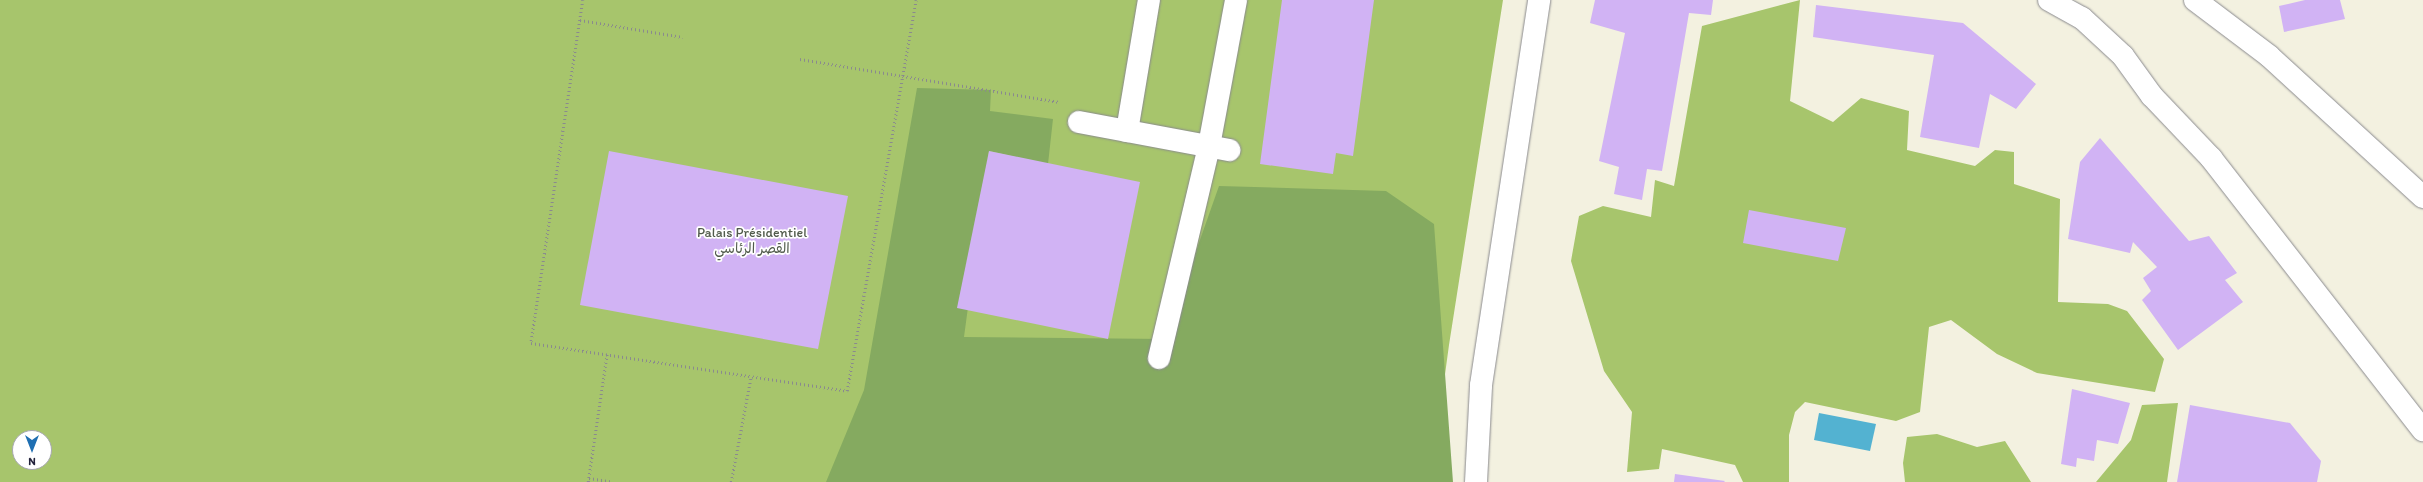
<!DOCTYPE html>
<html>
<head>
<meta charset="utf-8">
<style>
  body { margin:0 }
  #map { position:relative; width:2423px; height:482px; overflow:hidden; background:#f3f1e0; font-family:Itim,"Playpen Sans Arabic",sans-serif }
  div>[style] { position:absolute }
  .green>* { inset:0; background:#a7c56c }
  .forest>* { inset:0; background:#85aa60 }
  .water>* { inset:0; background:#53b2d1 }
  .building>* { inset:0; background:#d1b3f4 }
  .path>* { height:2.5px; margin-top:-1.25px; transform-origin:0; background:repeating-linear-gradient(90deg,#8a8a8e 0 1px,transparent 0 4px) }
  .roads { filter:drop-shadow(0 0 1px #8a8a8e) drop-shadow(0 0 1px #8a8a8e) }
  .minor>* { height:22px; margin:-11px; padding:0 11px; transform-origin:11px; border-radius:11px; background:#fff }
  span { translate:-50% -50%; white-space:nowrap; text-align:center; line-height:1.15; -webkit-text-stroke:3.5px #fff; paint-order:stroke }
  .park-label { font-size:14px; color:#515b4c }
  .north { position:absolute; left:12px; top:430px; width:40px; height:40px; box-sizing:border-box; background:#fff; border:1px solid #a7a7b1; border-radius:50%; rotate:180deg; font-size:11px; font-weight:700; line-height:16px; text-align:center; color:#22223b }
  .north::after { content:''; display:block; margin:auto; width:14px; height:18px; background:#1f6fb2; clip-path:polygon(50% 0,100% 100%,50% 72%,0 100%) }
</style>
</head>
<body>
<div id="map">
  <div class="green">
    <div style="clip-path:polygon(evenodd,0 0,1503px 0,1449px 345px,1435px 448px,1436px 482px,0 482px,0 0,20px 438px,44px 438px,44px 462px,20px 462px,20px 438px)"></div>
    <div style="clip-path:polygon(1800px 0,1790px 101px,1833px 122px,1861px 98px,1909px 111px,1907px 150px,1975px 166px,1995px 150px,2014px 152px,2014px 184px,2060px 199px,2058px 302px,2108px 304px,2127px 311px,2164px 359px,2155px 392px,2037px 373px,1997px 354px,1951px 320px,1929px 327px,1920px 412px,1896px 421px,1805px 402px,1795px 412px,1789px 435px,1789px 482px,1743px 482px,1735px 465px,1662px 449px,1659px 469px,1627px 472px,1632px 412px,1604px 371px,1571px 261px,1579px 216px,1603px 206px,1651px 217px,1655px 180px,1674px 186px,1702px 26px)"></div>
    <div style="clip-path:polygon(2178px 403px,2167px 482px,2096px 482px,2131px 440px,2142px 405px)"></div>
    <div style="clip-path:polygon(1937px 434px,1977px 447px,2005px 441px,2031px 482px,1905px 482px,1903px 463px,1907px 437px)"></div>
  </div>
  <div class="forest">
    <div style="clip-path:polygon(917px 88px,991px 90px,990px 111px,1053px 119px,1048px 164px,989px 151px,964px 337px,1165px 339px,1219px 186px,1386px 191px,1434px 224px,1453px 482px,826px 482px,864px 390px)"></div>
  </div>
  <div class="water">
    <div style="clip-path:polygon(1819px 413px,1876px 424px,1870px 451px,1814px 440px)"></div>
  </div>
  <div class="building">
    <div style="clip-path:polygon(1282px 0,1374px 0,1353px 156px,1336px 153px,1333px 174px,1260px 164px)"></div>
    <div style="clip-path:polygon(1595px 0,1713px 0,1711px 15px,1689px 13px,1662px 171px,1647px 169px,1642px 200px,1614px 194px,1619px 167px,1599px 161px,1625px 33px,1590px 23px)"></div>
    <div style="clip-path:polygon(2305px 0,2340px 0,2345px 19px,2284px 32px,2279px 6px)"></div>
    <div style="clip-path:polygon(1816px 5px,1963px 23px,2036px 84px,2016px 109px,1990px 94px,1979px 148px,1920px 137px,1934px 55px,1813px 37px)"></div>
    <div style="clip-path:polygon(2100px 138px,2189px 241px,2209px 236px,2237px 273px,2225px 280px,2243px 302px,2178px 350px,2142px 300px,2151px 291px,2143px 278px,2157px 267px,2133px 242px,2130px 253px,2068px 239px,2080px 162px)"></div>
    <div style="clip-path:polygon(609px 151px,848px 196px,818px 349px,580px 305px)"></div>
    <div style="clip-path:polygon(989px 151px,1140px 182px,1108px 339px,957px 308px)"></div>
    <div style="clip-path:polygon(1749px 210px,1846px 228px,1838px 261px,1743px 243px)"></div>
    <div style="clip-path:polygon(2072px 389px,2130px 403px,2118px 444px,2097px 440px,2094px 461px,2077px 458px,2076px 467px,2061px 464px)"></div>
    <div style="clip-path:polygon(2190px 405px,2290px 423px,2321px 461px,2317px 482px,2177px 482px)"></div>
    <div style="clip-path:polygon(1675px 474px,1725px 481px,1724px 482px,1674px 482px)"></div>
  </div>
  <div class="path">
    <div style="left:583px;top:0;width:347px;rotate:98.6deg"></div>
    <div style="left:531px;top:343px;width:320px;rotate:8.6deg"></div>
    <div style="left:847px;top:391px;width:397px;rotate:-80deg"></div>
    <div style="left:580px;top:20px;width:104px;rotate:9.4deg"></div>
    <div style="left:800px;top:59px;width:263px;rotate:9.4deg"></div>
    <div style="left:589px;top:478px;width:24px;rotate:9deg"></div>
    <div style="left:588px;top:482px;width:129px;rotate:-81.6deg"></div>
    <div style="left:731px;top:482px;width:108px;rotate:-79.3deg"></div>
  </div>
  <div class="roads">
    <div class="minor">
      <div style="left:2049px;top:0;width:38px;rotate:29deg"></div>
      <div style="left:2082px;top:18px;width:56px;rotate:42.8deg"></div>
      <div style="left:2123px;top:56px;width:49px;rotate:54.1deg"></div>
      <div style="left:2152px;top:96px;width:86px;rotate:46.4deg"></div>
      <div style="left:2211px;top:158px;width:345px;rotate:52.1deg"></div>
      <div style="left:2195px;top:0;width:93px;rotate:37.1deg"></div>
      <div style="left:2269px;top:56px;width:209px;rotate:42.5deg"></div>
      <div style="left:1079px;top:122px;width:153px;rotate:10.6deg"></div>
      <div style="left:1127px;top:131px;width:133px;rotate:-80.5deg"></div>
      <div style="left:1159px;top:358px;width:218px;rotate:-76.7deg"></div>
      <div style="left:1209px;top:146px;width:148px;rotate:-79.5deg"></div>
      <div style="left:1476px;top:482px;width:97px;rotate:-87deg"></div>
      <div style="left:1481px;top:385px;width:389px;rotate:-81.4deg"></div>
    </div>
  </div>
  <div class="park-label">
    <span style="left:752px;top:241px">Palais Présidentiel<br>القصر الرئاسي</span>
  </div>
  <div class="north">N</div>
</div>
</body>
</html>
